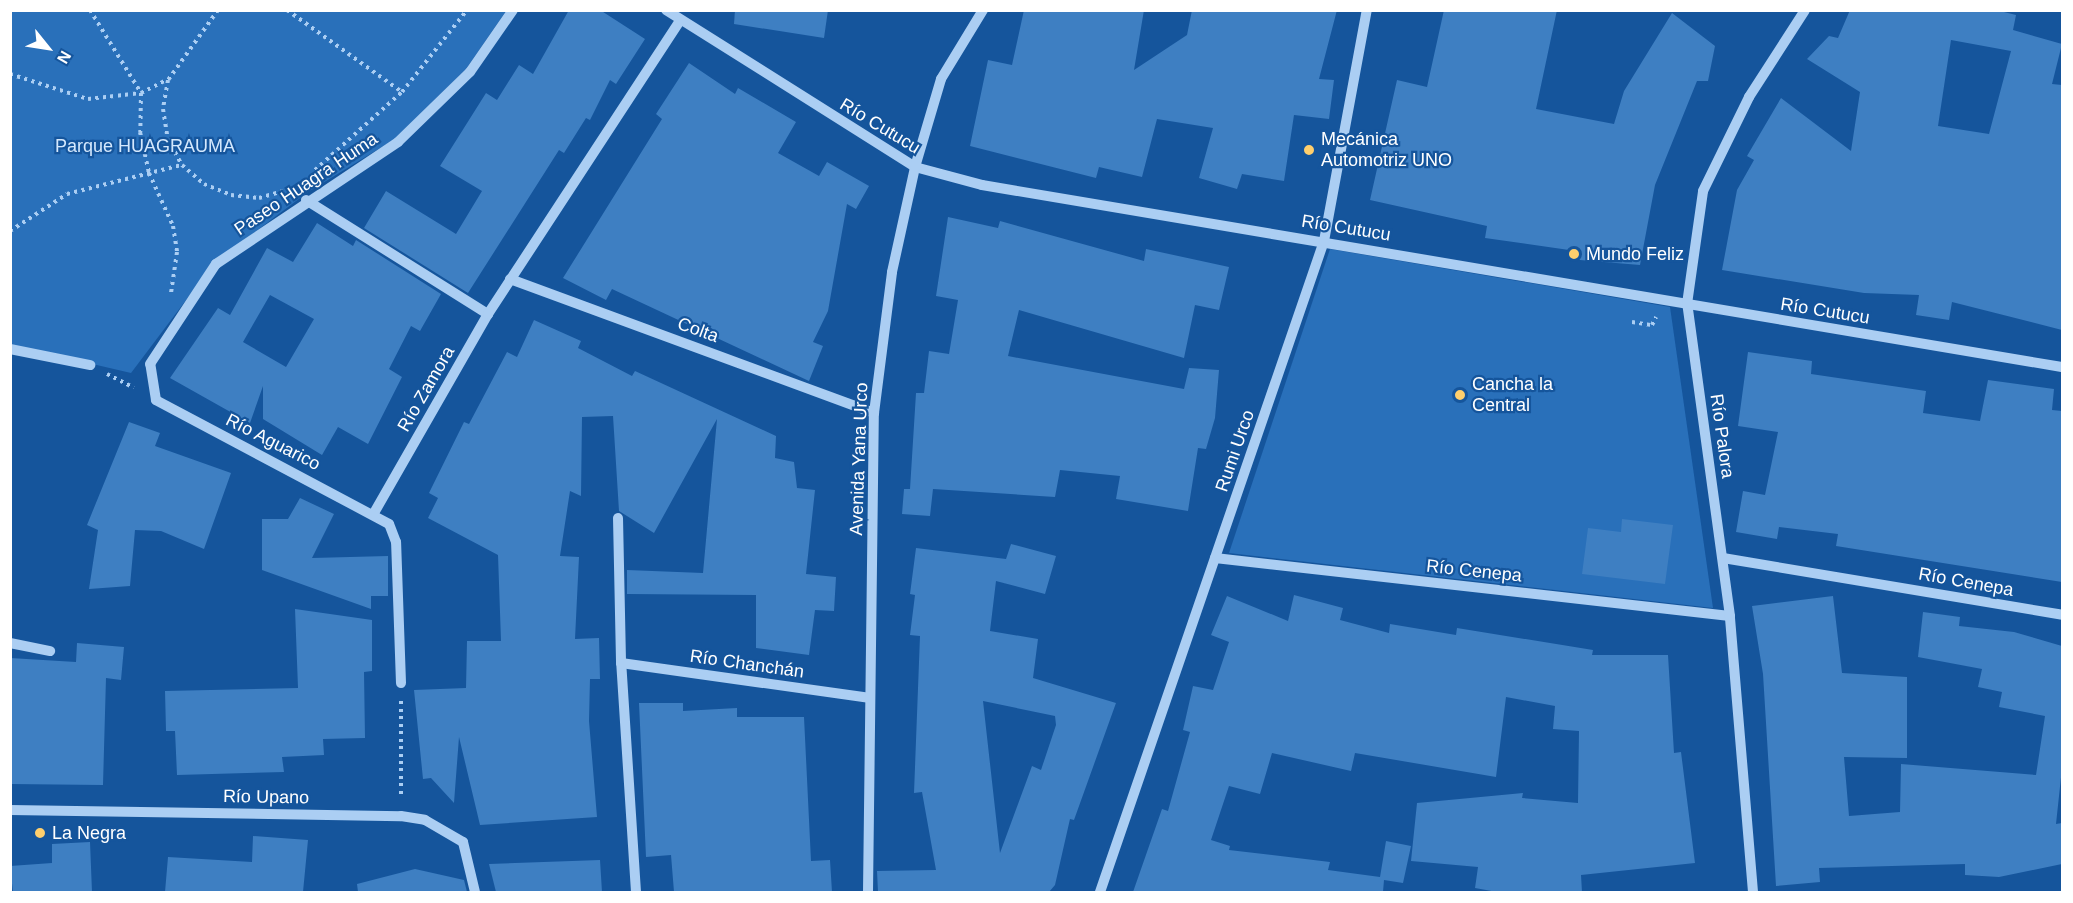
<!DOCTYPE html>
<html>
<head>
<meta charset="utf-8">
<style>
  body { margin:0 }
  #map { position:relative; width:2073px; height:903px; overflow:hidden; background:#15559c; font-family:Helvetica,sans-serif }
  div>[style] { position:absolute }
  .green>* { inset:0; background:#2970ba }
  .building>* { inset:0; background:#3e7fc2 }
  .path>* { height:4px; margin-top:-2px; transform-origin:0; background:repeating-linear-gradient(90deg,#abcef3 0 3px,transparent 0 7.5px) }
  .minor>* { height:10px; margin:-5px; padding:0 5px; transform-origin:5px; border-radius:5px; background:#abcef3 }
  .dots>* { width:16px; height:16px; translate:-50% -50%; box-sizing:border-box; border:3px solid #15559c; border-radius:50% }
  span { translate:-50% -50%; white-space:nowrap; text-align:center; line-height:1.15; -webkit-text-stroke:4.5px #15559c; paint-order:stroke }
  .street-label { font-size:18px; color:#fff }
  .poi-label { font-size:18px; color:#fff }
  .left { translate:0 -50%; text-align:left }
  .park-label { font-size:18px; color:#d4e8fd }
  .frame { position:absolute; inset:0; border:12px solid #fff; pointer-events:none }
  .north { position:absolute; left:18px; top:18px; width:60px; height:60px; -webkit-text-stroke:4px #15559c; paint-order:stroke; rotate:120deg; font-size:16px; font-weight:700; line-height:24px; text-align:center; color:#fff }
  .north::after { content:''; display:block; margin:auto; width:21px; height:27px; background:#fff; clip-path:polygon(50% 0,100% 100%,50% 72%,0 100%) }
</style>
</head>
<body>
<div id="map">
  <div class="green">
    <div style="clip-path:polygon(11px 11px,506px 11px,466px 69px,395px 139px,308px 192px,214px 263px,131px 373px,11px 345px)"></div>
    <div style="clip-path:polygon(1330px 249px,1670px 307px,1713px 608px,1229px 553px)"></div>
  </div>
  <div class="building">
    <div style="clip-path:polygon(569px 10px,600px 10px,645px 39px,616px 84px,610px 80px,590px 120px,586px 118px,564px 153px,559px 150px,468px 293px,364px 228px,386px 191px,456px 234px,482px 191px,440px 166px,486px 93px,497px 100px,519px 65px,533px 74px)"></div>
    <div style="clip-path:polygon(735px 10px,828px 10px,824px 38px,734px 24px)"></div>
    <div style="clip-path:polygon(1024px 10px,1144px 10px,1134px 70px,1187px 35px,1192px 10px,1337px 10px,1319px 79px,1334px 80px,1329px 119px,1294px 115px,1284px 181px,1242px 174px,1237px 189px,1199px 178px,1213px 128px,1157px 119px,1142px 177px,1099px 167px,1096px 178px,970px 146px,988px 60px,1012px 65px)"></div>
    <div style="clip-path:polygon(1444px 10px,1557px 10px,1536px 109px,1614px 124px,1624px 91px,1672px 13px,1715px 46px,1708px 81px,1697px 81px,1655px 185px,1640px 265px,1568px 259px,1569px 250px,1485px 238px,1487px 226px,1370px 200px,1397px 80px,1427px 87px)"></div>
    <div style="clip-path:polygon(evenodd,1850px 10px,1996px 10px,2016px 15px,2013px 30px,2062px 44px,2052px 84px,2062px 85px,2062px 330px,1952px 302px,1949px 320px,1916px 315px,1919px 295px,1864px 293px,1722px 270px,1737px 190px,1754px 160px,1747px 156px,1781px 98px,1851px 151px,1860px 92px,1807px 59px,1829px 36px,1838px 38px,1850px 10px,1951px 40px,2011px 51px,1989px 134px,1938px 126px,1951px 40px)"></div>
    <div style="clip-path:polygon(689px 63px,735px 94px,738px 88px,796px 122px,778px 153px,819px 176px,827px 162px,869px 186px,856px 209px,847px 204px,828px 311px,813px 342px,823px 346px,809px 381px,612px 289px,606px 300px,563px 278px,662px 119px,656px 114px)"></div>
    <div style="clip-path:polygon(948px 217px,998px 228px,1000px 221px,1144px 261px,1146px 249px,1229px 267px,1219px 310px,1195px 305px,1184px 358px,1019px 310px,1008px 356px,1184px 389px,1189px 368px,1219px 370px,1215px 418px,1206px 449px,1198px 448px,1188px 511px,1116px 499px,1120px 476px,1060px 470px,1055px 497px,933px 489px,930px 516px,902px 514px,904px 489px,910px 489px,916px 393px,924px 393px,929px 351px,949px 354px,958px 300px,936px 296px)"></div>
    <div style="clip-path:polygon(evenodd,317px 223px,353px 246px,356px 240px,441px 294px,420px 331px,411px 326px,389px 369px,402px 377px,368px 444px,338px 427px,322px 455px,263px 419px,263px 386px,250px 423px,170px 378px,218px 308px,230px 315px,267px 248px,293px 262px,317px 223px,270px 295px,314px 319px,286px 367px,243px 342px,270px 295px)"></div>
    <div style="clip-path:polygon(534px 320px,581px 341px,578px 348px,632px 376px,635px 371px,776px 436px,775px 458px,794px 462px,797px 488px,815px 490px,806px 574px,836px 577px,834px 611px,815px 610px,809px 655px,756px 648px,756px 595px,627px 594px,627px 570px,703px 573px,717px 419px,654px 533px,619px 511px,613px 416px,582px 417px,581px 496px,570px 491px,560px 556px,579px 557px,575px 639px,599px 638px,600px 679px,590px 679px,589px 721px,597px 817px,480px 825px,459px 737px,454px 803px,431px 778px,423px 779px,414px 690px,466px 688px,467px 641px,501px 641px,498px 555px,428px 518px,438px 498px,429px 493px,464px 422px,469px 424px,507px 352px,517px 357px)"></div>
    <div style="clip-path:polygon(1748px 352px,1812px 361px,1811px 374px,1926px 391px,1923px 413px,1980px 421px,1988px 380px,2054px 389px,2052px 410px,2062px 411px,2062px 582px,1836px 546px,1838px 534px,1779px 527px,1777px 539px,1736px 532px,1743px 491px,1765px 495px,1778px 432px,1738px 426px)"></div>
    <div style="clip-path:polygon(129px 422px,160px 433px,155px 446px,231px 473px,204px 549px,161px 531px,135px 530px,130px 586px,89px 589px,98px 530px,87px 525px)"></div>
    <div style="clip-path:polygon(300px 498px,334px 514px,312px 558px,388px 556px,388px 596px,371px 596px,371px 609px,262px 570px,262px 519px,288px 519px)"></div>
    <div style="clip-path:polygon(1622px 519px,1673px 525px,1665px 584px,1582px 574px,1588px 528px,1621px 532px)"></div>
    <div style="clip-path:polygon(evenodd,1011px 544px,1056px 556px,1045px 594px,996px 581px,990px 631px,1038px 639px,1033px 678px,1116px 703px,1074px 820px,1070px 819px,1055px 885px,1049px 892px,878px 892px,877px 871px,936px 870px,922px 792px,914px 793px,920px 636px,910px 635px,915px 595px,910px 594px,916px 548px,1006px 559px,1011px 544px,983px 701px,1055px 716px,1056px 725px,1041px 770px,1032px 766px,1000px 853px,983px 701px)"></div>
    <div style="clip-path:polygon(1294px 595px,1343px 608px,1340px 620px,1389px 633px,1390px 624px,1456px 635px,1457px 628px,1593px 650px,1592px 655px,1668px 655px,1674px 753px,1681px 752px,1695px 863px,1581px 875px,1582px 892px,1497px 892px,1475px 888px,1478px 867px,1411px 861px,1417px 803px,1523px 793px,1522px 798px,1578px 803px,1579px 731px,1553px 729px,1555px 706px,1506px 697px,1496px 777px,1355px 753px,1351px 771px,1272px 753px,1260px 794px,1229px 786px,1211px 840px,1230px 846px,1229px 850px,1330px 862px,1328px 870px,1380px 877px,1386px 841px,1411px 846px,1403px 883px,1384px 880px,1383px 892px,1133px 892px,1162px 809px,1168px 811px,1190px 732px,1183px 730px,1193px 686px,1213px 690px,1229px 642px,1211px 635px,1227px 596px,1288px 621px)"></div>
    <div style="clip-path:polygon(1833px 596px,1842px 673px,1907px 677px,1907px 758px,1844px 757px,1849px 816px,1900px 812px,1901px 764px,2036px 775px,2045px 716px,1999px 707px,2002px 692px,1978px 687px,1982px 669px,1918px 657px,1923px 612px,1960px 617px,1959px 626px,2014px 632px,2062px 646px,2062px 768px,2056px 824px,2062px 823px,2062px 864px,1999px 877px,1965px 875px,1965px 864px,1819px 868px,1820px 882px,1776px 886px,1763px 674px,1752px 606px)"></div>
    <div style="clip-path:polygon(295px 609px,372px 620px,372px 671px,364px 672px,365px 738px,323px 739px,324px 755px,282px 757px,284px 772px,177px 775px,175px 731px,166px 731px,165px 691px,298px 688px)"></div>
    <div style="clip-path:polygon(77px 643px,124px 647px,121px 680px,106px 678px,103px 785px,10px 784px,10px 658px,76px 662px)"></div>
    <div style="clip-path:polygon(639px 703px,683px 703px,683px 711px,737px 708px,737px 717px,804px 717px,811px 861px,830px 860px,832px 892px,674px 892px,671px 855px,646px 857px)"></div>
    <div style="clip-path:polygon(253px 836px,308px 840px,303px 892px,165px 892px,168px 857px,252px 862px)"></div>
    <div style="clip-path:polygon(90px 842px,92px 892px,13px 892px,10px 866px,52px 863px,52px 844px)"></div>
    <div style="clip-path:polygon(600px 860px,602px 892px,496px 892px,489px 864px)"></div>
    <div style="clip-path:polygon(415px 869px,464px 880px,467px 892px,358px 892px,357px 884px)"></div>
  </div>
  <div class="path">
    <div style="left:90px;top:10px;width:97px;rotate:58.4deg"></div>
    <div style="left:141px;top:93px;width:29px;rotate:-27deg"></div>
    <div style="left:218px;top:10px;width:86px;rotate:125.5deg"></div>
    <div style="left:168px;top:80px;width:29px;rotate:100deg"></div>
    <div style="left:163px;top:109px;width:30px;rotate:81deg"></div>
    <div style="left:168px;top:139px;width:30px;rotate:62deg"></div>
    <div style="left:182px;top:165px;width:29px;rotate:41deg"></div>
    <div style="left:204px;top:184px;width:29px;rotate:22deg"></div>
    <div style="left:231px;top:195px;width:28px;rotate:6deg"></div>
    <div style="left:259px;top:198px;width:29px;rotate:-16deg"></div>
    <div style="left:287px;top:10px;width:141px;rotate:35.5deg"></div>
    <div style="left:402px;top:92px;width:105px;rotate:-51.6deg"></div>
    <div style="left:10px;top:74px;width:82px;rotate:17.8deg"></div>
    <div style="left:88px;top:99px;width:53px;rotate:-6.5deg"></div>
    <div style="left:141px;top:93px;width:39px;rotate:91deg"></div>
    <div style="left:140px;top:132px;width:42px;rotate:77.6deg"></div>
    <div style="left:149px;top:173px;width:58px;rotate:65.6deg"></div>
    <div style="left:173px;top:226px;width:26px;rotate:81deg"></div>
    <div style="left:177px;top:252px;width:41px;rotate:98.3deg"></div>
    <div style="left:315px;top:170px;width:117px;rotate:-41.9deg"></div>
    <div style="left:10px;top:231px;width:68px;rotate:-33deg"></div>
    <div style="left:67px;top:194px;width:119px;rotate:-14.2deg"></div>
    <div style="left:1632px;top:322px;width:20px;rotate:9deg"></div>
    <div style="left:1652px;top:325px;width:9px;rotate:-63deg"></div>
    <div style="left:107px;top:374px;width:30px;rotate:27deg"></div>
    <div style="left:401px;top:701px;width:95px;rotate:90deg"></div>
  </div>
  <div class="minor">
    <div style="left:666px;top:10px;width:294px;rotate:32.2deg"></div>
    <div style="left:915px;top:167px;width:69px;rotate:15deg"></div>
    <div style="left:982px;top:185px;width:1095px;rotate:9.57deg"></div>
    <div style="left:306px;top:200px;width:215px;rotate:32.1deg"></div>
    <div style="left:510px;top:279px;width:388px;rotate:20.2deg"></div>
    <div style="left:10px;top:349px;width:82px;rotate:11.3deg"></div>
    <div style="left:374px;top:513px;width:229px;rotate:-60.2deg"></div>
    <div style="left:488px;top:314px;width:349px;rotate:-56.8deg"></div>
    <div style="left:618px;top:518px;width:145px;rotate:88.8deg"></div>
    <div style="left:1215px;top:558px;width:518px;rotate:6.43deg"></div>
    <div style="left:1723px;top:558px;width:344px;rotate:9.5deg"></div>
    <div style="left:10px;top:643px;width:41px;rotate:11.3deg"></div>
    <div style="left:401px;top:683px;width:141px;rotate:-92deg"></div>
    <div style="left:396px;top:542px;width:19px;rotate:-111deg"></div>
    <div style="left:389px;top:524px;width:264px;rotate:-152deg"></div>
    <div style="left:156px;top:400px;width:36px;rotate:-99deg"></div>
    <div style="left:150px;top:364px;width:120px;rotate:-56.6deg"></div>
    <div style="left:216px;top:264px;width:219px;rotate:-33.8deg"></div>
    <div style="left:398px;top:142px;width:100px;rotate:-44.2deg"></div>
    <div style="left:470px;top:72px;width:75px;rotate:-55.3deg"></div>
    <div style="left:10px;top:810px;width:391px;rotate:0.9deg"></div>
    <div style="left:401px;top:816px;width:24px;rotate:9deg"></div>
    <div style="left:425px;top:820px;width:44px;rotate:30.1deg"></div>
    <div style="left:463px;top:842px;width:51px;rotate:76.5deg"></div>
    <div style="left:636px;top:892px;width:229px;rotate:-93.7deg"></div>
    <div style="left:621px;top:663px;width:250px;rotate:8deg"></div>
    <div style="left:868px;top:892px;width:479px;rotate:-89.3deg"></div>
    <div style="left:874px;top:413px;width:142px;rotate:-82.7deg"></div>
    <div style="left:892px;top:272px;width:107px;rotate:-77.6deg"></div>
    <div style="left:915px;top:167px;width:92px;rotate:-73.5deg"></div>
    <div style="left:941px;top:79px;width:81px;rotate:-58.7deg"></div>
    <div style="left:1100px;top:892px;width:688px;rotate:-71.01deg"></div>
    <div style="left:1324px;top:241px;width:235px;rotate:-79.5deg"></div>
    <div style="left:1753px;top:892px;width:277px;rotate:-94.8deg"></div>
    <div style="left:1730px;top:616px;width:315px;rotate:-97.8deg"></div>
    <div style="left:1687px;top:304px;width:114px;rotate:-81.9deg"></div>
    <div style="left:1703px;top:191px;width:105px;rotate:-63.9deg"></div>
    <div style="left:1749px;top:97px;width:103px;rotate:-57.2deg"></div>
  </div>
  <div class="dots">
    <div style="left:1309px;top:150px;background:#ffcf6d"></div>
    <div style="left:1574px;top:254px;background:#ffcf6d"></div>
    <div style="left:1460px;top:395px;background:#ffcf6d"></div>
    <div style="left:40px;top:833px;background:#ffcf6d"></div>
  </div>
  <div class="street-label">
    <span style="left:880px;top:126px;rotate:31deg">Río Cutucu</span>
    <span style="left:306px;top:184px;rotate:-34deg">Paseo Huagra Huma</span>
    <span style="left:1346px;top:228px;rotate:9deg">Río Cutucu</span>
    <span style="left:1825px;top:311px;rotate:9deg">Río Cutucu</span>
    <span style="left:698px;top:330px;rotate:20deg">Colta</span>
    <span style="left:426px;top:389px;rotate:-60deg">Río Zamora</span>
    <span style="left:1722px;top:436px;rotate:82deg">Río Palora</span>
    <span style="left:273px;top:442px;rotate:27deg">Río Aguarico</span>
    <span style="left:1235px;top:451px;rotate:-71deg">Rumi Urco</span>
    <span style="left:859px;top:459px;rotate:-88deg">Avenida Yana Urco</span>
    <span style="left:1474px;top:571px;rotate:6deg">Río Cenepa</span>
    <span style="left:1966px;top:582px;rotate:10deg">Río Cenepa</span>
    <span style="left:747px;top:664px;rotate:8deg">Río Chanchán</span>
    <span style="left:266px;top:797px;rotate:1deg">Río Upano</span>
  </div>
  <div class="poi-label">
    <span class="left" style="left:1321px;top:150px">Mecánica<br>Automotriz UNO</span>
    <span class="left" style="left:1586px;top:254px">Mundo Feliz</span>
    <span class="left" style="left:1472px;top:395px">Cancha la<br>Central</span>
    <span class="left" style="left:52px;top:833px">La Negra</span>
  </div>
  <div class="park-label">
    <span style="left:145px;top:146px">Parque HUAGRAUMA</span>
  </div>
  <div class="frame"></div>
  <div class="north">N</div>
</div>
</body>
</html>
